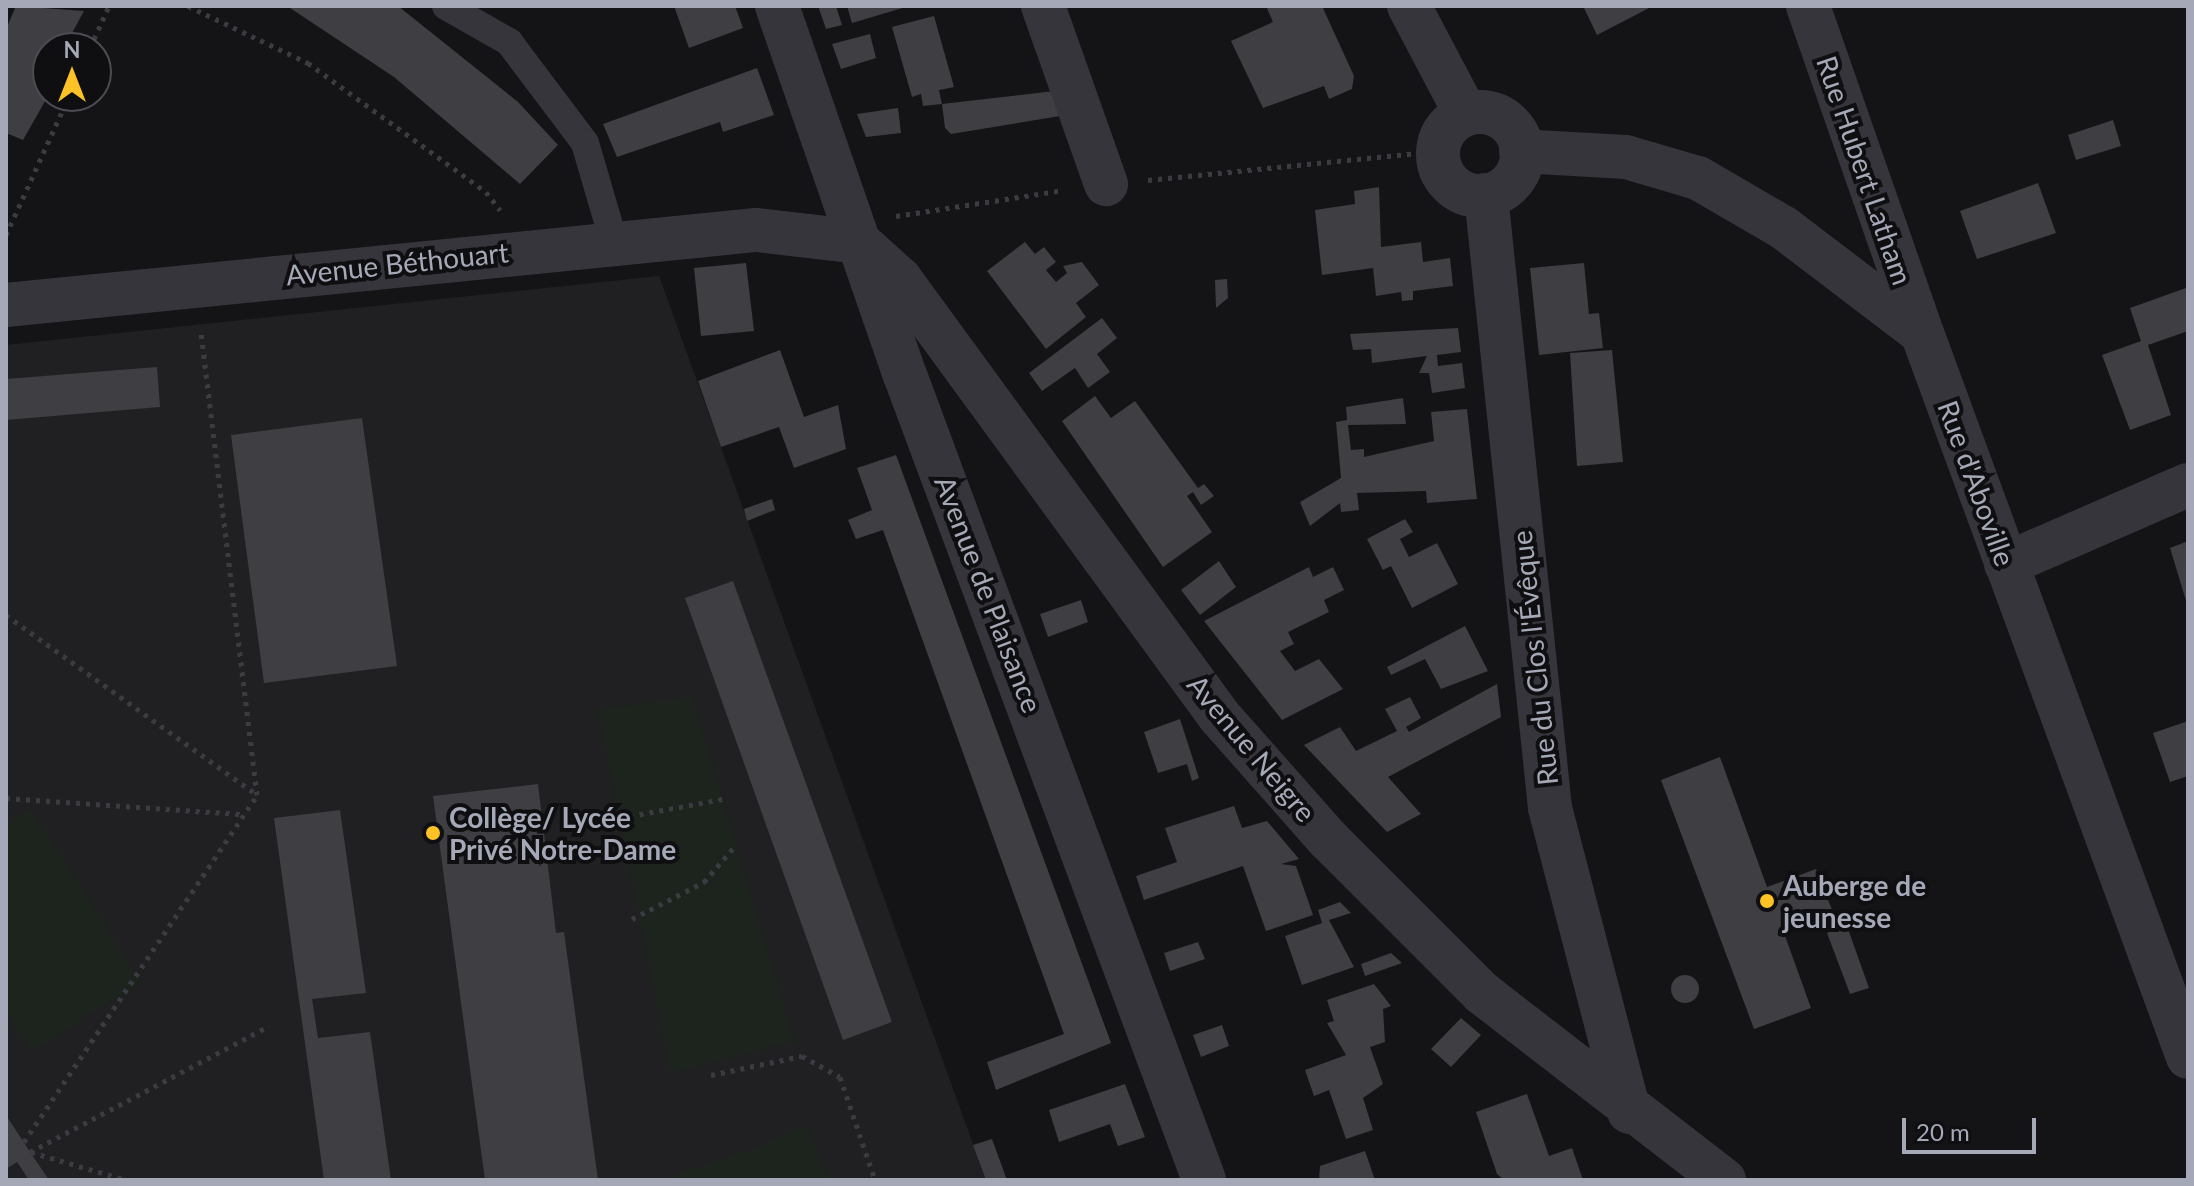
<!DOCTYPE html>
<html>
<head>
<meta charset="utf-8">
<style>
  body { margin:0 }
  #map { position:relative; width:2194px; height:1186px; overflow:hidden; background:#141416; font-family:Lato,sans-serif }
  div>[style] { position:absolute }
  .built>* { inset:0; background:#202023 }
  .green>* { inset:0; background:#1c241d }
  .building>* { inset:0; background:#3e3e43 }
  .round { border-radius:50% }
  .path>* { height:5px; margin-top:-2.5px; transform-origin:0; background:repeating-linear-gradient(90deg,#3b3c42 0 4px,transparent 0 10px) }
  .lane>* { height:28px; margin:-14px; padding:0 14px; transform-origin:14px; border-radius:14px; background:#35353b }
  .street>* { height:44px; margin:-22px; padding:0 22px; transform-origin:22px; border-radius:22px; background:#35353b }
  .street>.ring { margin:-22px; padding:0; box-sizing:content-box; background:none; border:44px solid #35353b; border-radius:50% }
  .dots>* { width:22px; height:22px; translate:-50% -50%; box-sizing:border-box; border:4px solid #0f0f11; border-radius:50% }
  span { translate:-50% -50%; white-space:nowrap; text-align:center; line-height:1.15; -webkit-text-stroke:8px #0f0f11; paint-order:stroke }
  .street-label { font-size:28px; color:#a5a9b7 }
  .poi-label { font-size:28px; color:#a5a9b7; font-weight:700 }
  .left { translate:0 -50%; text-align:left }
  .frame { position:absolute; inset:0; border:8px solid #a5a9b7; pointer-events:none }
  .north { position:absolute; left:32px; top:32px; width:80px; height:80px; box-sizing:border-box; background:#0f0f11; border:2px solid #4b4d53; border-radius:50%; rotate:0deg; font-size:22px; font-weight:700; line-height:32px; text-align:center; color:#a5a9b7 }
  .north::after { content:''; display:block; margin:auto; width:28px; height:36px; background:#fdc225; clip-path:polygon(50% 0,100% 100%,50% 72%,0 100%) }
  .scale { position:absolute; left:1902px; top:1118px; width:134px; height:36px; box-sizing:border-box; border:4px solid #a5a9b7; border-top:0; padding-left:10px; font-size:24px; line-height:28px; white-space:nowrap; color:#a5a9b7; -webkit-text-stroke:6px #0f0f11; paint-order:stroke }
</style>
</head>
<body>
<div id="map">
  <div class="built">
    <div style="clip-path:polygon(659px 276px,986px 1180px,6px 1180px,6px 345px)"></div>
  </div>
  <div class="green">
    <div style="clip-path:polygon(692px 696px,794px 1041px,671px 1073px,598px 710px)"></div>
    <div style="clip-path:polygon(31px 809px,141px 982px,31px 1052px,6px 1012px,6px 825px)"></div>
    <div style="clip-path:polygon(807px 1125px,828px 1180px,661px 1180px,742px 1153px)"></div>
  </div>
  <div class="building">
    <div style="clip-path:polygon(16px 6px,84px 11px,64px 48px,48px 48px,48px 96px,23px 140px,6px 133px,6px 29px)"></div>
    <div style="clip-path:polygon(287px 6px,398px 6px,518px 102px,558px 145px,520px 184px,394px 77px)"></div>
    <div style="clip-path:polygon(674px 6px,735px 6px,743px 28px,689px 48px)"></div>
    <div style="clip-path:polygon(818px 6px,836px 6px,842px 25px,826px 29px)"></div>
    <div style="clip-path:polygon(847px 6px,906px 6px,906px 7px,852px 23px)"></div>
    <div style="clip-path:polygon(1266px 6px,1322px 6px,1354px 76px,1352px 89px,1329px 99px,1324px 86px,1263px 108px,1231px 41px,1273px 22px)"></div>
    <div style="clip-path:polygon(1583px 6px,1653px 6px,1597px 35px)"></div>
    <div style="clip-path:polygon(934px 16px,954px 87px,939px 90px,942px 104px,923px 106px,921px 94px,912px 97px,892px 27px)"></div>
    <div style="clip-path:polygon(870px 34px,876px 58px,841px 69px,832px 44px)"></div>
    <div style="clip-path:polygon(757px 68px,774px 115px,723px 132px,720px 122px,617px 157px,603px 124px)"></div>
    <div style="clip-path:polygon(1063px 90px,1072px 114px,951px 134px,945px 128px,942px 104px)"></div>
    <div style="clip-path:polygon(898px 108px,901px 133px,866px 137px,857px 114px)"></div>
    <div style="clip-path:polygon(2113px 120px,2121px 146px,2076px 160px,2068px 135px)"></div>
    <div style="clip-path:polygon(2038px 183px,2056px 233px,1977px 259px,1960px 211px)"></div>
    <div style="clip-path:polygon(1379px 187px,1381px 247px,1421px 242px,1423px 262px,1450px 258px,1453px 286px,1413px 291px,1413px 300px,1402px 301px,1401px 292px,1376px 296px,1373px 268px,1322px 275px,1315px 210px,1355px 204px,1354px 191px)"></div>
    <div style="clip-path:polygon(1025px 242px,1035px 254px,1044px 247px,1056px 262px,1046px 270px,1056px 282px,1067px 273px,1063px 266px,1082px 262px,1099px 285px,1076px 303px,1086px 317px,1046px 349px,987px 271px)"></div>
    <div style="clip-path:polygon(746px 263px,754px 331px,701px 336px,694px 268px)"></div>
    <div style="clip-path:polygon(1584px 263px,1589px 314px,1599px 313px,1603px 348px,1539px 355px,1530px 268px)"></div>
    <div style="clip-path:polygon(1227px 279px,1228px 298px,1216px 308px,1215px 280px)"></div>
    <div style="clip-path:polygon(2186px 288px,2188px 331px,2148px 345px,2171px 415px,2130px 430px,2102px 355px,2141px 341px,2130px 308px)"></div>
    <div style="clip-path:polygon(1102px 318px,1117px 338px,1097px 354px,1110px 372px,1088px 388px,1075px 368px,1042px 391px,1029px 373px)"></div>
    <div style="clip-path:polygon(1458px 328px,1461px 352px,1437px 355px,1438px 366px,1462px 363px,1465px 388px,1432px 393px,1429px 373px,1419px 373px,1427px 356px,1372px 363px,1371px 349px,1353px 350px,1350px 334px)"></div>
    <div style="clip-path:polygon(780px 350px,804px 417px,838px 405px,846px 449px,794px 468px,779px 427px,721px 447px,698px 381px)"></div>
    <div style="clip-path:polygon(1612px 350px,1623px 462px,1577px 466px,1570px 353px)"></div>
    <div style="clip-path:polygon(157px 367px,160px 407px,6px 420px,6px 379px)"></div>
    <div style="clip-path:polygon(1095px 396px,1111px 418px,1135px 401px,1198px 488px,1204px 484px,1214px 496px,1201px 505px,1193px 492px,1187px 496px,1212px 532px,1163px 567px,1062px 421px)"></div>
    <div style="clip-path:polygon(1403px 398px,1406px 424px,1348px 425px,1351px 450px,1364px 449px,1364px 457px,1434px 441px,1431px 412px,1467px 409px,1477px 499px,1427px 503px,1426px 491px,1357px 493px,1359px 510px,1341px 512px,1340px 503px,1310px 526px,1300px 502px,1341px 478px,1336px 422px,1347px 420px,1346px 407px)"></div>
    <div style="clip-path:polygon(362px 418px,397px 666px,264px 683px,231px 435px)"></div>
    <div style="clip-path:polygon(896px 455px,1111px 1043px,996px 1090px,987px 1062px,1064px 1034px,883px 530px,856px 539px,848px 520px,872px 510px,857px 468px)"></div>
    <div style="clip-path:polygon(772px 499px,775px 510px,747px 521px,744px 509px)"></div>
    <div style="clip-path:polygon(1405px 519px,1413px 532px,1400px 539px,1409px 557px,1437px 543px,1458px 584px,1412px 608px,1391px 566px,1383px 570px,1367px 539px)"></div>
    <div style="clip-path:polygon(2188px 541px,2188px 603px,2187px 604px,2170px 548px)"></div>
    <div style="clip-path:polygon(1219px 561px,1236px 587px,1200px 615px,1181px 590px)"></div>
    <div style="clip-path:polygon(1309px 567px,1313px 577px,1333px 567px,1344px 590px,1324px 600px,1329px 612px,1288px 632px,1294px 644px,1280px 651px,1295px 671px,1319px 659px,1343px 689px,1282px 720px,1204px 621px)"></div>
    <div style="clip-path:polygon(733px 581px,892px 1022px,843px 1040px,685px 598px)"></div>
    <div style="clip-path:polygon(1081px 600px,1088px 622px,1048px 637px,1040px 614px)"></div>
    <div style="clip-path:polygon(1465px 626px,1488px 671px,1441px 689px,1425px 659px,1391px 675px,1387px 667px)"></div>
    <div style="clip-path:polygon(1497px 684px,1501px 717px,1388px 777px,1421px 814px,1387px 832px,1304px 745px,1340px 727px,1356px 751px,1397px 731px,1385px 709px,1410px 697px,1421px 718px,1406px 727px,1409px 732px)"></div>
    <div style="clip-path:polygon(1180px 719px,1199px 778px,1192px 781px,1187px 764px,1158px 773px,1144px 732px)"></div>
    <div style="clip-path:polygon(2188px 721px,2188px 776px,2170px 782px,2153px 733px)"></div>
    <div style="clip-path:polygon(1720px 757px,1767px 887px,1816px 869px,1834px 915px,1784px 933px,1811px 1008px,1754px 1029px,1661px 780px)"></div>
    <div style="clip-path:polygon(538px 784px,556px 933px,564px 932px,598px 1180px,485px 1180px,433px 796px)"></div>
    <div style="clip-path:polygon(1234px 806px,1242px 828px,1267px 821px,1299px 859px,1281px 864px,1296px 866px,1313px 915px,1266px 931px,1243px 866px,1144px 900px,1136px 876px,1177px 862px,1165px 828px)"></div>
    <div style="clip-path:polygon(340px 810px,366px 993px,312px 999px,318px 1038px,370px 1032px,391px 1180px,324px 1180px,299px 1000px,274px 818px)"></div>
    <div style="clip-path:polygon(1340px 902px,1351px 913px,1329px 920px,1354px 967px,1302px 985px,1285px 936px,1322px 923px,1318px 910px)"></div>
    <div style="clip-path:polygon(1847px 926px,1869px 988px,1850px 994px,1827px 933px)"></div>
    <div style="clip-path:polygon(1198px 942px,1205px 959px,1170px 971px,1164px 953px)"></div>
    <div style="clip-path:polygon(1391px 953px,1402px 963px,1365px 976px,1361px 964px)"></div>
    <div class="round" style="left:1671px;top:975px;width:28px;height:28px"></div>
    <div style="clip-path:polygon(1374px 984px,1391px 1006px,1383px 1009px,1385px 1042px,1370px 1047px,1383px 1084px,1363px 1098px,1373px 1130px,1346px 1139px,1329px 1090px,1314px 1096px,1305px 1070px,1346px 1055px,1327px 1023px,1334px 1021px,1327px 1000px)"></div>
    <div style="clip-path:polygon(1461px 1018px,1481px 1035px,1451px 1067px,1431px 1049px)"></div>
    <div style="clip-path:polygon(1222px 1025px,1229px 1046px,1201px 1057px,1193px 1035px)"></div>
    <div style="clip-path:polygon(1125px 1084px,1145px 1137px,1118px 1146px,1110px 1124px,1059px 1142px,1049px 1110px)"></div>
    <div style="clip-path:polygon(1527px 1094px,1549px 1156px,1572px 1148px,1583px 1180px,1504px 1180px,1497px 1174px,1476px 1112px)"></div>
    <div style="clip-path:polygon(6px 1115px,30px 1152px,49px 1180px,29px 1180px,17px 1162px,6px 1169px)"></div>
    <div style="clip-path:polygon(992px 1139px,1007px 1180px,986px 1180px,973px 1145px)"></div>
    <div style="clip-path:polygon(1365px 1151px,1375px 1180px,1319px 1180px,1320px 1166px)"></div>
  </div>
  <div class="path">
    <div style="left:188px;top:6px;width:133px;rotate:25.4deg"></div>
    <div style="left:308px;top:63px;width:220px;rotate:35.9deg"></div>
    <div style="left:486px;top:192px;width:23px;rotate:52deg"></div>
    <div style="left:90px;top:48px;width:46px;rotate:-65.7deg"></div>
    <div style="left:1148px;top:180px;width:291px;rotate:-5.7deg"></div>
    <div style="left:896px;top:216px;width:169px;rotate:-8.8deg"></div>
    <div style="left:6px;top:235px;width:153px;rotate:-65.6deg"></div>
    <div style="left:6px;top:615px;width:307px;rotate:35.6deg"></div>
    <div style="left:6px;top:798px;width:238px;rotate:3.9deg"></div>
    <div style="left:620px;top:818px;width:105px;rotate:-10.5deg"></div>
    <div style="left:632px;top:919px;width:81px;rotate:-27.2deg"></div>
    <div style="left:704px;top:882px;width:49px;rotate:-49.1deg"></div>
    <div style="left:711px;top:1075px;width:93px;rotate:-11.8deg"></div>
    <div style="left:802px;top:1056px;width:43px;rotate:28.9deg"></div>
    <div style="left:840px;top:1077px;width:109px;rotate:71.2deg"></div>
    <div style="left:24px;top:1142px;width:418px;rotate:-56.1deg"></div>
    <div style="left:257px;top:795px;width:469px;rotate:-96.9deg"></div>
    <div style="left:30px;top:1152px;width:270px;rotate:-27.8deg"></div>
    <div style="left:31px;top:1152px;width:99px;rotate:16.4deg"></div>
  </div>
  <div class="lane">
    <div style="left:446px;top:6px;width:73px;rotate:29.7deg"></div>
    <div style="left:509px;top:42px;width:126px;rotate:53deg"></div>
    <div style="left:585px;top:143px;width:103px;rotate:73.7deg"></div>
  </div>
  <div class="street">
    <div style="left:777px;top:6px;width:391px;rotate:70.9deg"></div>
    <div style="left:905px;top:375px;width:859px;rotate:69.62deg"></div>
    <div style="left:1043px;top:6px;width:189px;rotate:70.5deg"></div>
    <div style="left:1409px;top:6px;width:122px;rotate:62.2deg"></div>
    <div style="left:1808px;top:6px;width:346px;rotate:70.8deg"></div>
    <div class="ring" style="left:1438px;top:112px;width:40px;height:40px"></div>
    <div style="left:1521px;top:151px;width:105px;rotate:3.3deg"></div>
    <div style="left:1626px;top:157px;width:75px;rotate:16.3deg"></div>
    <div style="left:1698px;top:178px;width:99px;rotate:30.2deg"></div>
    <div style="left:1784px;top:228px;width:173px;rotate:37.3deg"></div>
    <div style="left:1922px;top:333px;width:771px;rotate:69.83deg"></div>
    <div style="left:1486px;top:195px;width:616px;rotate:84.04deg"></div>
    <div style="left:1550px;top:808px;width:314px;rotate:75.4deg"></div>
    <div style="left:6px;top:305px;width:754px;rotate:-5.71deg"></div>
    <div style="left:756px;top:230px;width:104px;rotate:6.6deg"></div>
    <div style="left:859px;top:242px;width:55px;rotate:42.1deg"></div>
    <div style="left:900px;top:279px;width:542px;rotate:53.85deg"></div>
    <div style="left:1220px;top:717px;width:164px;rotate:48.5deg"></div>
    <div style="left:1329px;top:840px;width:216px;rotate:45deg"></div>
    <div style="left:1482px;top:993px;width:306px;rotate:37.7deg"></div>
    <div style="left:2006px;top:564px;width:198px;rotate:-23.5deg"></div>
  </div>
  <div class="dots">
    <div style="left:433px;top:833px;background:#fdc225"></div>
    <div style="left:1767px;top:901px;background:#fdc225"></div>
  </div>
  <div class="street-label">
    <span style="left:1865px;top:170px;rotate:71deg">Rue Hubert Latham</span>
    <span style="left:397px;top:263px;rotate:-6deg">Avenue Béthouart</span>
    <span style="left:1977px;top:483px;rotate:70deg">Rue d'Aboville</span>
    <span style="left:989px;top:594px;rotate:69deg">Avenue de Plaisance</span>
    <span style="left:1534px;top:658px;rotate:-96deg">Rue du Clos l'Évêque</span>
    <span style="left:1252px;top:748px;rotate:50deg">Avenue Neigre</span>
  </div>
  <div class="poi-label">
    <span class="left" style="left:449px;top:833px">Collège/ Lycée<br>Privé Notre-Dame</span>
    <span class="left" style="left:1783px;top:901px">Auberge de<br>jeunesse</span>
  </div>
  <div class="frame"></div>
  <div class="north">N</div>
  <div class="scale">20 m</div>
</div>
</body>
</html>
